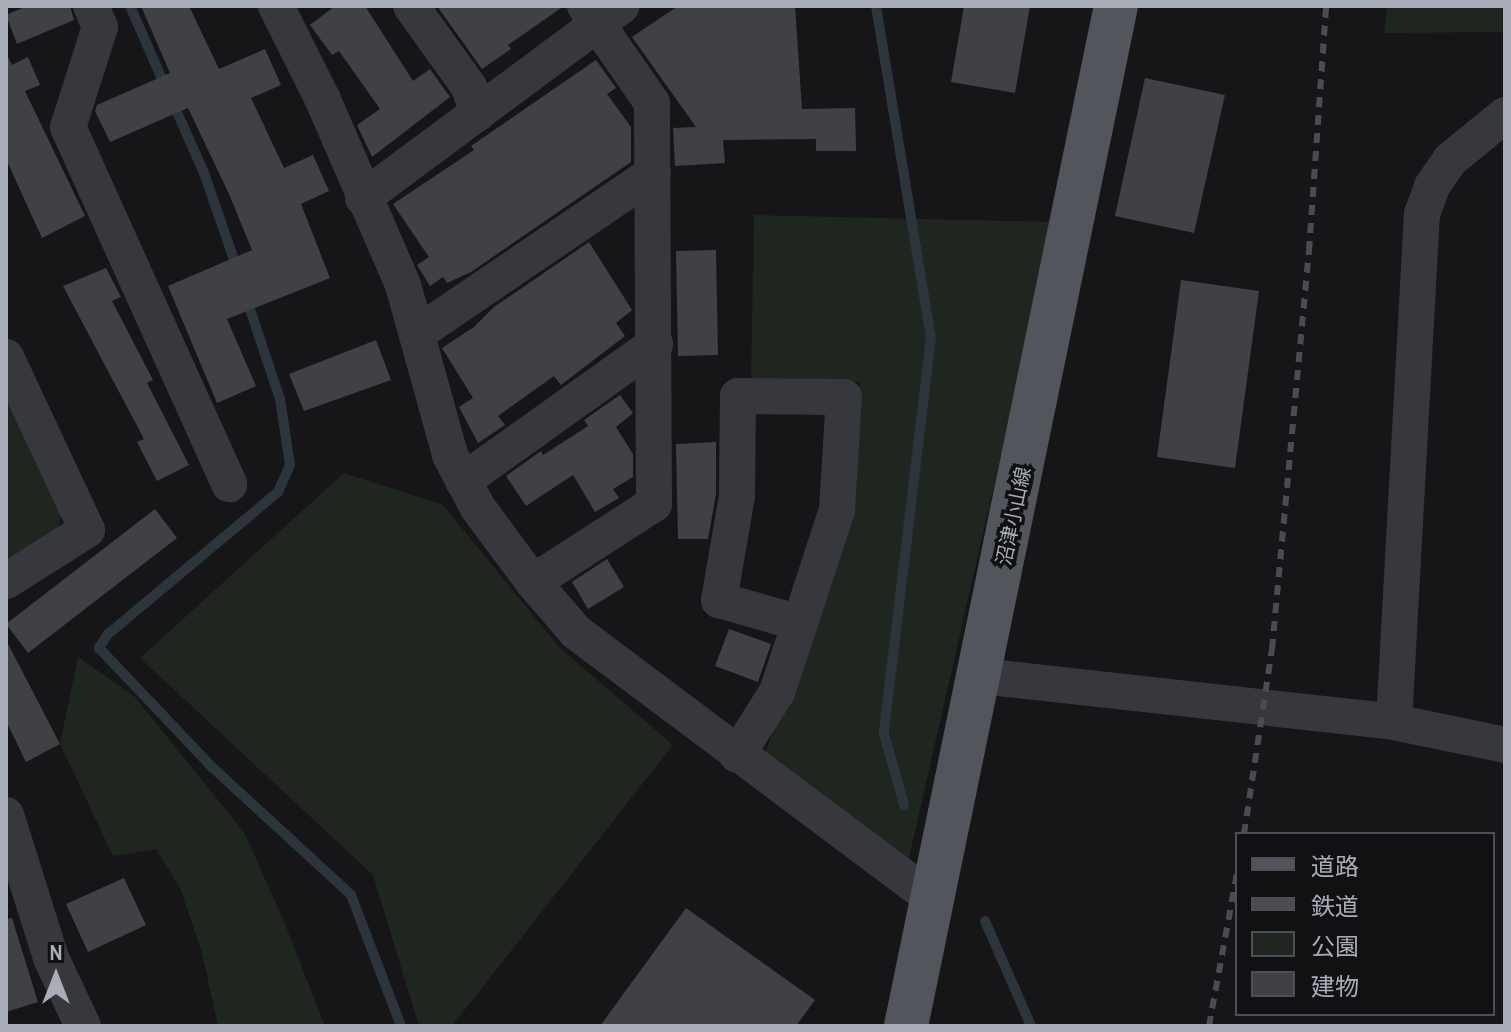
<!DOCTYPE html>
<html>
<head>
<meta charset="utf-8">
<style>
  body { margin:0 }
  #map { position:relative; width:1511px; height:1032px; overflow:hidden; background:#161618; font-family:"Archivo Narrow","Noto Sans JP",sans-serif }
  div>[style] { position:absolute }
  .green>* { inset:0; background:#1e261f }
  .stream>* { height:10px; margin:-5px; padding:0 5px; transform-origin:5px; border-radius:5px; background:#2c353c }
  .building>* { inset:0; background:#404145 }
  .minor>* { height:36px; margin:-18px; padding:0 18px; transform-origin:18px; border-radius:18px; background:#37383d }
  .major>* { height:44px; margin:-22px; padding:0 22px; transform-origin:22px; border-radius:22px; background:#53555c }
  .rail>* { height:6px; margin-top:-3px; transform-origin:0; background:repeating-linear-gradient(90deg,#4a4c52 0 10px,transparent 0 18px) }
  span { translate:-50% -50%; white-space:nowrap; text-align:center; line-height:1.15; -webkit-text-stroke:7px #111113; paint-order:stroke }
  .street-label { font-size:20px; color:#a8adb8 }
  .frame { position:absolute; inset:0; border:8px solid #a8adb8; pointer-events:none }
  .legend { position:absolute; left:1235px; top:832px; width:260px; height:184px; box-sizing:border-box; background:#111113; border:2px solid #4d4f55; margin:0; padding:10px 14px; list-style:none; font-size:24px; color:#a8adb8 }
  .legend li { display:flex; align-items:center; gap:16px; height:40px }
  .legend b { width:40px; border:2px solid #4d4f55 }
  .north { position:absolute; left:16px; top:936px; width:80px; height:80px; -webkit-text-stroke:6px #111113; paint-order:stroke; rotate:0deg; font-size:22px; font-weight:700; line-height:32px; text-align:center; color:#a8adb8 }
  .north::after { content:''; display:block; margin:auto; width:28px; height:36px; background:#a8adb8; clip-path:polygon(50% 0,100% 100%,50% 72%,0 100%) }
</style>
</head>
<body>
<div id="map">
  <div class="green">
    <div style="clip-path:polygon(1387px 6px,1505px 6px,1505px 32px,1384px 33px)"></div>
    <div style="clip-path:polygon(754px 215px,1054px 222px,908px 862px,764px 757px,849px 512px,860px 382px,751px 380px)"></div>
    <div style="clip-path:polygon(6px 391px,62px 508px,58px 531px,15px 559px,6px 557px)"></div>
    <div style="clip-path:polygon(344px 473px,443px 505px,559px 647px,673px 745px,452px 1026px,419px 1026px,373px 875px,140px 658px)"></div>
    <div style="clip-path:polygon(78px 657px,134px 696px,244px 832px,283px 919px,325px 1026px,218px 1026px,202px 953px,180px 888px,156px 849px,113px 856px,60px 744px)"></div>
  </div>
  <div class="stream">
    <div style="left:130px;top:6px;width:90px;rotate:66.3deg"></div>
    <div style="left:876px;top:6px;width:336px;rotate:80.6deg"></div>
    <div style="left:931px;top:337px;width:400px;rotate:96.8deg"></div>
    <div style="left:884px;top:734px;width:74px;rotate:74.3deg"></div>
    <div style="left:173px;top:103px;width:77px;rotate:66.1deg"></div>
    <div style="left:204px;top:173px;width:104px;rotate:70.9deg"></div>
    <div style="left:246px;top:297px;width:108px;rotate:71.6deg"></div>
    <div style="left:280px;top:399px;width:67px;rotate:81.4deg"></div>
    <div style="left:290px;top:465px;width:30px;rotate:114deg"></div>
    <div style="left:278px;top:492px;width:222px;rotate:140.1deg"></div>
    <div style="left:108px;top:634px;width:17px;rotate:123deg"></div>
    <div style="left:99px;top:648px;width:164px;rotate:46.5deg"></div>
    <div style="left:212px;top:767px;width:189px;rotate:42.6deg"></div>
    <div style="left:351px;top:895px;width:140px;rotate:69.1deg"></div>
    <div style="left:985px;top:921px;width:115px;rotate:66.3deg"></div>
  </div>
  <div class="building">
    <div style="clip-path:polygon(27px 6px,70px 6px,74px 20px,17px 44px,6px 15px)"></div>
    <div style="clip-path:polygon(141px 6px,189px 6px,219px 69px,265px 49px,281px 85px,251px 98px,284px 168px,313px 155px,329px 191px,301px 204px,330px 278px,227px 319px,256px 386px,217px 403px,168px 286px,252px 250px,229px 194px,188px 108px,110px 142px,95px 111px,97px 105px,170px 73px)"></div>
    <div style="clip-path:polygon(335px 6px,365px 6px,413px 81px,430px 69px,450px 97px,372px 157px,357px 125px,380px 109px,339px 51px,332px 55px,310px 25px)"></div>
    <div style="clip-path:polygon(437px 6px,564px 6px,508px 45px,511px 49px,482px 69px)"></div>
    <div style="clip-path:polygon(678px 6px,795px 6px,802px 109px,855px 108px,856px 151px,816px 151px,816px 139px,723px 140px,725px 163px,675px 166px,673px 128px,696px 127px,632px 37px)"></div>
    <div style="clip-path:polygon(964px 6px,1030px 6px,1015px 93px,951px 82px)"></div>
    <div style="clip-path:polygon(6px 53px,12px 65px,28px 57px,40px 85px,25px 91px,85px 216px,42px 238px,6px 159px)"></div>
    <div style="clip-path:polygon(596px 60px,616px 88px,607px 94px,631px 127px,631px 162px,471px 272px,447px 283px,443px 277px,430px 286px,417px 265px,429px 257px,393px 204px,474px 150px,471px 146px)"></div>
    <div style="clip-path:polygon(1145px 78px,1225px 95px,1194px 233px,1115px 216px)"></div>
    <div style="clip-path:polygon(589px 242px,632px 310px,616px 323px,625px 336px,561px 385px,554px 376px,498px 416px,505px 425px,478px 443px,459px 407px,473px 398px,442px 348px,474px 327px,494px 307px)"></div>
    <div style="clip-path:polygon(716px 250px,718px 355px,678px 356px,676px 251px)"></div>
    <div style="clip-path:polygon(106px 268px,121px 297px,112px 301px,153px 380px,147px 383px,189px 465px,157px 481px,137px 442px,144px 439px,63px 286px)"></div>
    <div style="clip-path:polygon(1181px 280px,1259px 291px,1235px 468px,1157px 457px)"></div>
    <div style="clip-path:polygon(376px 340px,391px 380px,304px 411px,289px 374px)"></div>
    <div style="clip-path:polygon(620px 395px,633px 413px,616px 427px,633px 454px,633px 477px,613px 489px,619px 498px,595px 512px,573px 475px,526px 506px,506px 476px,541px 451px,543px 455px,588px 426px,584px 420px)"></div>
    <div style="clip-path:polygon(716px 442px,716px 494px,708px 539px,678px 539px,676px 444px)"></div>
    <div style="clip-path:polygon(155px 509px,177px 538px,28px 653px,6px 624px)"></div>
    <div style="clip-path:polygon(607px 559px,624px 587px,588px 609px,572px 582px)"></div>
    <div style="clip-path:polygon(729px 629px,771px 644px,758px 682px,715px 666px)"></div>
    <div style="clip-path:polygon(6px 640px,60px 744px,26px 762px,6px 721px)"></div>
    <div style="clip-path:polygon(124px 878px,146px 925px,88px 952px,66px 904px)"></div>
    <div style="clip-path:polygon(686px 908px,815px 1000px,796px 1026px,600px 1026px)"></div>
    <div style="clip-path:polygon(12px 918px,38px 1002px,6px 1012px,6px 919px)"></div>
  </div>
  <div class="minor">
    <div style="left:91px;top:6px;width:23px;rotate:67deg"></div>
    <div style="left:100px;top:27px;width:105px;rotate:107.7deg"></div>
    <div style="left:68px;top:127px;width:392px;rotate:65.7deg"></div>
    <div style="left:276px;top:6px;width:105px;rotate:63.4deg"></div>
    <div style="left:323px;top:100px;width:202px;rotate:66.6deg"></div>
    <div style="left:403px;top:285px;width:176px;rotate:74.5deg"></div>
    <div style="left:450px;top:455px;width:60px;rotate:62.2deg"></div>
    <div style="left:478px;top:508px;width:92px;rotate:53.4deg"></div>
    <div style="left:533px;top:582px;width:66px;rotate:49.3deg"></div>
    <div style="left:576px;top:632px;width:447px;rotate:36.8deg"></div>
    <div style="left:411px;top:6px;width:100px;rotate:54.4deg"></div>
    <div style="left:469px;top:87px;width:28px;rotate:72deg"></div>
    <div style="left:363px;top:198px;width:322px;rotate:-36.6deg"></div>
    <div style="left:418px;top:333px;width:284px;rotate:-34.2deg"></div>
    <div style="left:6px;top:357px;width:191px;rotate:64.9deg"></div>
    <div style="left:87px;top:530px;width:96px;rotate:147.8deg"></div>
    <div style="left:463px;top:481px;width:236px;rotate:-35.5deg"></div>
    <div style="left:533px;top:582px;width:144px;rotate:-32.8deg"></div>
    <div style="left:654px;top:504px;width:401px;rotate:-90.3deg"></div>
    <div style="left:652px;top:103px;width:118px;rotate:-124.6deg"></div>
    <div style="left:980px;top:676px;width:417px;rotate:6.3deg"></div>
    <div style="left:1394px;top:722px;width:113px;rotate:11.7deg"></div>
    <div style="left:1394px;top:722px;width:509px;rotate:-86.85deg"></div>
    <div style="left:1422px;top:214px;width:30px;rotate:-70deg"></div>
    <div style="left:1432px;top:186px;width:32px;rotate:-55deg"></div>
    <div style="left:1450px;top:160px;width:71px;rotate:-39.3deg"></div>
    <div style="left:737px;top:755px;width:75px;rotate:-57.6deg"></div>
    <div style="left:777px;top:692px;width:73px;rotate:-71.6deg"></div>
    <div style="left:800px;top:623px;width:119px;rotate:-71.9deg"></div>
    <div style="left:837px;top:510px;width:113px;rotate:-86.5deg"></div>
    <div style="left:844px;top:397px;width:106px;rotate:-179.5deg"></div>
    <div style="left:738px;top:396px;width:100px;rotate:90.6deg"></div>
    <div style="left:737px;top:496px;width:106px;rotate:99.8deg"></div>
    <div style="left:719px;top:600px;width:84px;rotate:15.9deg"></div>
    <div style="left:6px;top:815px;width:150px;rotate:72.5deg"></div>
    <div style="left:51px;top:958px;width:75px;rotate:64.8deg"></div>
  </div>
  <div class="major">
    <div style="left:906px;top:1026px;width:1041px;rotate:-78.37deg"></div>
  </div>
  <div class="rail">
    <div style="left:1244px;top:834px;width:187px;rotate:-81.4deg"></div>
    <div style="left:1272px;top:649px;width:400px;rotate:-84.7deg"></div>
    <div style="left:1309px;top:251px;width:246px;rotate:-86deg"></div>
    <div style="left:1209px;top:1026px;width:155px;rotate:-79.6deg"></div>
  </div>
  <div class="street-label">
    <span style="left:1013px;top:516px;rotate:-78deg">沼津小山線</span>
  </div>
  <div class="frame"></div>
  <ul class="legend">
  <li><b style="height:10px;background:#53555c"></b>道路</li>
  <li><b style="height:10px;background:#4a4c52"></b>鉄道</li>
  <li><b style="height:22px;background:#1e261f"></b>公園</li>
  <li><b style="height:22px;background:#404145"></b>建物</li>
  </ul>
  <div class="north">N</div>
</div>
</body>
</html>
